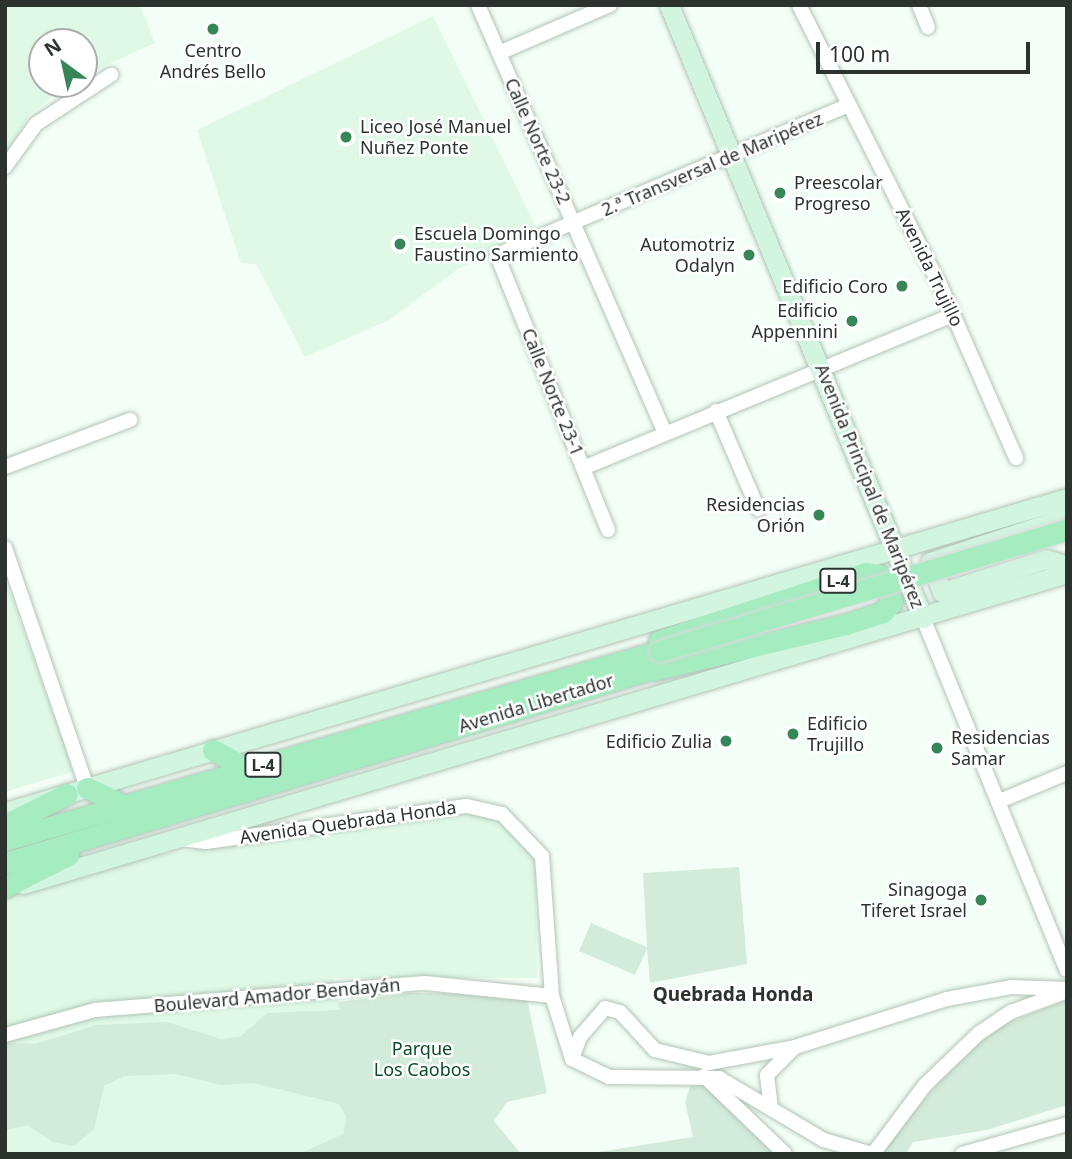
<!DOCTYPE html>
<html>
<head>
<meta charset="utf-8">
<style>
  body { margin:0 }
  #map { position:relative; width:1072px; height:1159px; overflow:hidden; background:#f3fef6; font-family:"Noto Sans",sans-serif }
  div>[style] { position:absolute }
  .built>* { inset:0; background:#dff9e6 }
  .green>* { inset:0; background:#d3ebda }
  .roads { filter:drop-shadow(0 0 2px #b2c4b7) drop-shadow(0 0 2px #b2c4b7) }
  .street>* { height:14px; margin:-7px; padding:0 7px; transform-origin:7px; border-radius:7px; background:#fff }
  .secondary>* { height:19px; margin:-9.5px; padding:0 9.5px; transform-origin:9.5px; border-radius:9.5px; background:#d2f5e0 }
  .primary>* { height:21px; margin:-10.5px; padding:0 10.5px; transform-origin:10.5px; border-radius:10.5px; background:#a5ecc1 }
  .bridges { filter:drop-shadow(0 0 2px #d9dad9) drop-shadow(0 0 2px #d9dad9) }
  .primary-bridge>* { height:21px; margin:-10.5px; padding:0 10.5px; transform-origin:10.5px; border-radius:10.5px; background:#a5ecc1 }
  .dots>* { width:19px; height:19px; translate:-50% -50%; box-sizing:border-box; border:4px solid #fff; border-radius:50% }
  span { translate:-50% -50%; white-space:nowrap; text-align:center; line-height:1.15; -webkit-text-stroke:5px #fff; paint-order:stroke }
  .shield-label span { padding:2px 5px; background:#fff; border:2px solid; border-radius:5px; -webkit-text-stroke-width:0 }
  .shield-label { font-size:16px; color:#2c332e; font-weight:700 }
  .poi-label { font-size:18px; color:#2c332e }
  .left { translate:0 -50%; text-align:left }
  .right { translate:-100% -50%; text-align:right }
  .street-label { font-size:18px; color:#2c332e }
  .park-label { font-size:18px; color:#0a4c2a }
  .neighbourhood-label { font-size:19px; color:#2c332e; font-weight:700 }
  .frame { position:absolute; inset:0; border:7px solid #2c332e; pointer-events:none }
  .north { position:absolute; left:28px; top:28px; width:70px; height:70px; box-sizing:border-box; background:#fff; border:2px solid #abadab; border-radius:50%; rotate:327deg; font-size:19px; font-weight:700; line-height:28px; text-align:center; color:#2c332e }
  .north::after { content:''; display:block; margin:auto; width:24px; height:32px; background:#368657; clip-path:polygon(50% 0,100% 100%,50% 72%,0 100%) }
  .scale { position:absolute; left:816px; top:42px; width:214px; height:32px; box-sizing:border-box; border:4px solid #2c332e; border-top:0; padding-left:9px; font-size:21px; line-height:24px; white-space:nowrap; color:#2c332e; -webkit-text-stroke:5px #fff; paint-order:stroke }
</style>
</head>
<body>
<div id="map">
  <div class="built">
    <div style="clip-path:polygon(5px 5px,140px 5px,155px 43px,84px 75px,84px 42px,42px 42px,42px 84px,69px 84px,29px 115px,5px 156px)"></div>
    <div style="clip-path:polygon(433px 16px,539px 233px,458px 269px,389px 320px,305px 357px,256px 264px,241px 263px,197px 130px)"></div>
    <div style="clip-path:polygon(5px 579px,74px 771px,5px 792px)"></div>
    <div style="clip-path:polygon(487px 811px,527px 843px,536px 864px,537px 978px,333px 978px,373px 1146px,343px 1154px,5px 1154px,5px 896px,157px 855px)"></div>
  </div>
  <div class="green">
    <div style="clip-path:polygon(739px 867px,747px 964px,650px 983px,647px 949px,635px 975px,579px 951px,591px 923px,647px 947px,643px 873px)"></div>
    <div style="clip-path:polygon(410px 993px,526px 994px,547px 1093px,507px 1102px,494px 1121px,521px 1154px,299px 1154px,343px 1134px,347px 1118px,339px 1104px,254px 1083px,222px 1085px,176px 1074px,125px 1076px,104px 1086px,94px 1129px,74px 1146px,53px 1142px,27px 1125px,5px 1130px,5px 1043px,35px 1044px,96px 1025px,167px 1022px,221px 1039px,240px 1037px,267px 1013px,340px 1010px,338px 1002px)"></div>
    <div style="clip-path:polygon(1067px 1000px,1067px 1105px,987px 1130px,913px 1142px,906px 1154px,880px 1154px,961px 1055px,1002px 1025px)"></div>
    <div style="clip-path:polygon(701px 1081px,777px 1154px,586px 1154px,693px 1137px,685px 1102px,690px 1087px)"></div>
  </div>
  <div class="roads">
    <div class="street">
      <div style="left:478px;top:5px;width:465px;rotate:66.4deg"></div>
      <div style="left:799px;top:5px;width:316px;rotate:63.3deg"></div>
      <div style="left:941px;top:287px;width:187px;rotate:66.3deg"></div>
      <div style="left:919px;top:5px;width:24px;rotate:68deg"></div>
      <div style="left:499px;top:53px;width:121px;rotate:-23.4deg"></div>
      <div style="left:5px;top:167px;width:53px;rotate:-54.2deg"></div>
      <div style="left:36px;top:124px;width:90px;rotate:-33.2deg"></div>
      <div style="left:716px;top:411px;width:107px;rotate:66.8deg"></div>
      <div style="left:5px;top:467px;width:134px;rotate:-20.6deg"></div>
      <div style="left:583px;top:468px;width:400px;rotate:-22.5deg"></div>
      <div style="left:608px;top:530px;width:297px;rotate:-112deg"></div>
      <div style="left:497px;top:255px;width:382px;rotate:-23.1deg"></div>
      <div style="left:5px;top:548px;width:254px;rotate:71.1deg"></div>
      <div style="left:923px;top:618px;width:380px;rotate:67.8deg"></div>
      <div style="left:1002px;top:800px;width:70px;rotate:-22.6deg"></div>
      <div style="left:181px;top:839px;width:25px;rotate:7deg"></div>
      <div style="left:206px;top:842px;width:263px;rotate:-7.9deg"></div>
      <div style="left:467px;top:806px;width:36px;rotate:13deg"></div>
      <div style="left:502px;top:814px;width:58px;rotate:46.4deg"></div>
      <div style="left:542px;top:856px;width:140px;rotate:85.9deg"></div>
      <div style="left:552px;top:996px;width:66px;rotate:72.4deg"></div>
      <div style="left:572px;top:1059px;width:41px;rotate:25.9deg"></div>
      <div style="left:609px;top:1077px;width:110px;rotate:0.5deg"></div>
      <div style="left:719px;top:1078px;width:122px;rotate:30.6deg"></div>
      <div style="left:824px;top:1140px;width:50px;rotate:16.3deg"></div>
      <div style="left:5px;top:1035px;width:93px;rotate:-15.5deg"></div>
      <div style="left:95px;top:1010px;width:331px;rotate:-4.7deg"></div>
      <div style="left:425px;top:983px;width:128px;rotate:5.8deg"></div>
      <div style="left:572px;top:1059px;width:23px;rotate:-70deg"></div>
      <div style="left:580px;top:1037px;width:38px;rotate:-49deg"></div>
      <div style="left:605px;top:1008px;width:16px;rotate:15deg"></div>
      <div style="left:620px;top:1012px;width:52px;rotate:47.4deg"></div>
      <div style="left:655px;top:1050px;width:56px;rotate:13.5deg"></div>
      <div style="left:709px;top:1063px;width:87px;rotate:-10.5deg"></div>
      <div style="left:795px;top:1047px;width:159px;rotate:-17.5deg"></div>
      <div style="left:947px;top:999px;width:65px;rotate:-10.6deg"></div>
      <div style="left:1011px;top:987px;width:56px;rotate:2deg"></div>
      <div style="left:704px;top:1076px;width:112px;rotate:43.9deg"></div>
      <div style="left:771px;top:1108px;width:33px;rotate:-97deg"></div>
      <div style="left:767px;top:1075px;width:38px;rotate:-45deg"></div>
      <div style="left:873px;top:1154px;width:86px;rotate:-53deg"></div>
      <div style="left:925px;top:1085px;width:74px;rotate:-43.9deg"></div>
      <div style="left:978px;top:1034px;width:40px;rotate:-34deg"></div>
      <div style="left:1011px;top:1012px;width:58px;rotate:-20.3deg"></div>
      <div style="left:962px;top:1154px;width:109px;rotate:-15.9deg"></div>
    </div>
    <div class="secondary">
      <div style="left:669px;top:5px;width:664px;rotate:67.49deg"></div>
      <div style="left:1067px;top:509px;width:20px;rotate:139deg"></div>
      <div style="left:1052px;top:522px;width:128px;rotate:161.8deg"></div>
      <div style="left:930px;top:562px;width:32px;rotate:68deg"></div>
      <div style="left:942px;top:592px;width:109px;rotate:-17.6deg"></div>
      <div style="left:1046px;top:559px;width:22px;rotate:18deg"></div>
      <div style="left:5px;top:812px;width:1107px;rotate:-16.47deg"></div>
      <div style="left:23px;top:884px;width:1089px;rotate:-16.59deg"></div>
    </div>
    <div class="primary">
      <div style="left:653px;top:670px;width:198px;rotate:-13.4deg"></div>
      <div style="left:846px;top:624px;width:39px;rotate:-18deg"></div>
      <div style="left:883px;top:612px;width:13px;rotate:-48deg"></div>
      <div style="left:892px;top:602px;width:30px;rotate:-116deg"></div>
      <div style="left:879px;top:575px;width:13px;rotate:-171deg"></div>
      <div style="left:866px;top:573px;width:218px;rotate:161.8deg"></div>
      <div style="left:213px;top:750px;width:39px;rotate:29deg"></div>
      <div style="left:87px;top:788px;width:40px;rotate:25deg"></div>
      <div style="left:5px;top:825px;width:69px;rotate:-26.6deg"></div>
      <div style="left:5px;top:840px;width:678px;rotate:-16.11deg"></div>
      <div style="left:5px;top:863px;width:691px;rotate:-16.73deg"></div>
      <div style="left:5px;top:887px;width:71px;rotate:-26.9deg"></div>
    </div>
  </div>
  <div class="bridges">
    <div class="primary-bridge">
      <div style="left:660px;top:651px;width:425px;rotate:-16.6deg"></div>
    </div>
  </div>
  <div class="dots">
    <div style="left:213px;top:29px;background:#368657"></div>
    <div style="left:346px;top:137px;background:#368657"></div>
    <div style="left:780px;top:193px;background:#368657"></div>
    <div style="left:400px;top:244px;background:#368657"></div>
    <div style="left:749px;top:255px;background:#368657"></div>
    <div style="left:902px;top:286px;background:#368657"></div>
    <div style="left:852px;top:321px;background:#368657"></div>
    <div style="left:819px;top:515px;background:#368657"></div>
    <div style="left:793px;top:734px;background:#368657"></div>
    <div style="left:726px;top:741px;background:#368657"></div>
    <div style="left:937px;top:748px;background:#368657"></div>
    <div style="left:981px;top:900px;background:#368657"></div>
  </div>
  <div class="shield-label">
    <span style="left:838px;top:581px">L-4</span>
    <span style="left:263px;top:765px">L-4</span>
  </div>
  <div class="poi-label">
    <span style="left:213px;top:61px">Centro<br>Andrés Bello</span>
    <span class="left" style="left:360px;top:137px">Liceo José Manuel<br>Nuñez Ponte</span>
    <span class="left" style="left:794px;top:193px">Preescolar<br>Progreso</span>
    <span class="left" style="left:414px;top:244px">Escuela Domingo<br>Faustino Sarmiento</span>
    <span class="right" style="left:735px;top:255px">Automotriz<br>Odalyn</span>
    <span class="right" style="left:888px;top:286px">Edificio Coro</span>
    <span class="right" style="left:838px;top:321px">Edificio<br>Appennini</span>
    <span class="right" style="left:805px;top:515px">Residencias<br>Orión</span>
    <span class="left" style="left:807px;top:734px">Edificio<br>Trujillo</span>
    <span class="left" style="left:951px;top:748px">Residencias<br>Samar</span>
    <span class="right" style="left:712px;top:741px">Edificio Zulia</span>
    <span class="right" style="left:967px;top:900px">Sinagoga<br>Tiferet Israel</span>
  </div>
  <div class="street-label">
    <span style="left:538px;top:141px;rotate:66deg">Calle Norte 23-2</span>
    <span style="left:712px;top:164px;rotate:-23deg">2.ª Transversal de Maripérez</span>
    <span style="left:930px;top:267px;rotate:64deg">Avenida Trujillo</span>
    <span style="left:553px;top:392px;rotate:68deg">Calle Norte 23-1</span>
    <span style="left:870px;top:486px;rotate:68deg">Avenida Principal de Maripérez</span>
    <span style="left:536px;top:703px;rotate:-17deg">Avenida Libertador</span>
    <span style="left:348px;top:822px;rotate:-8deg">Avenida Quebrada Honda</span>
    <span style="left:277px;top:995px;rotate:-5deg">Boulevard Amador Bendayán</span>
  </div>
  <div class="park-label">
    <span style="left:422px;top:1059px">Parque<br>Los Caobos</span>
  </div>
  <div class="neighbourhood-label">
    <span style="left:733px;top:995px">Quebrada Honda</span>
  </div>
  <div class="frame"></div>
  <div class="north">N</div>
  <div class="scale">100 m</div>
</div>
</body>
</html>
